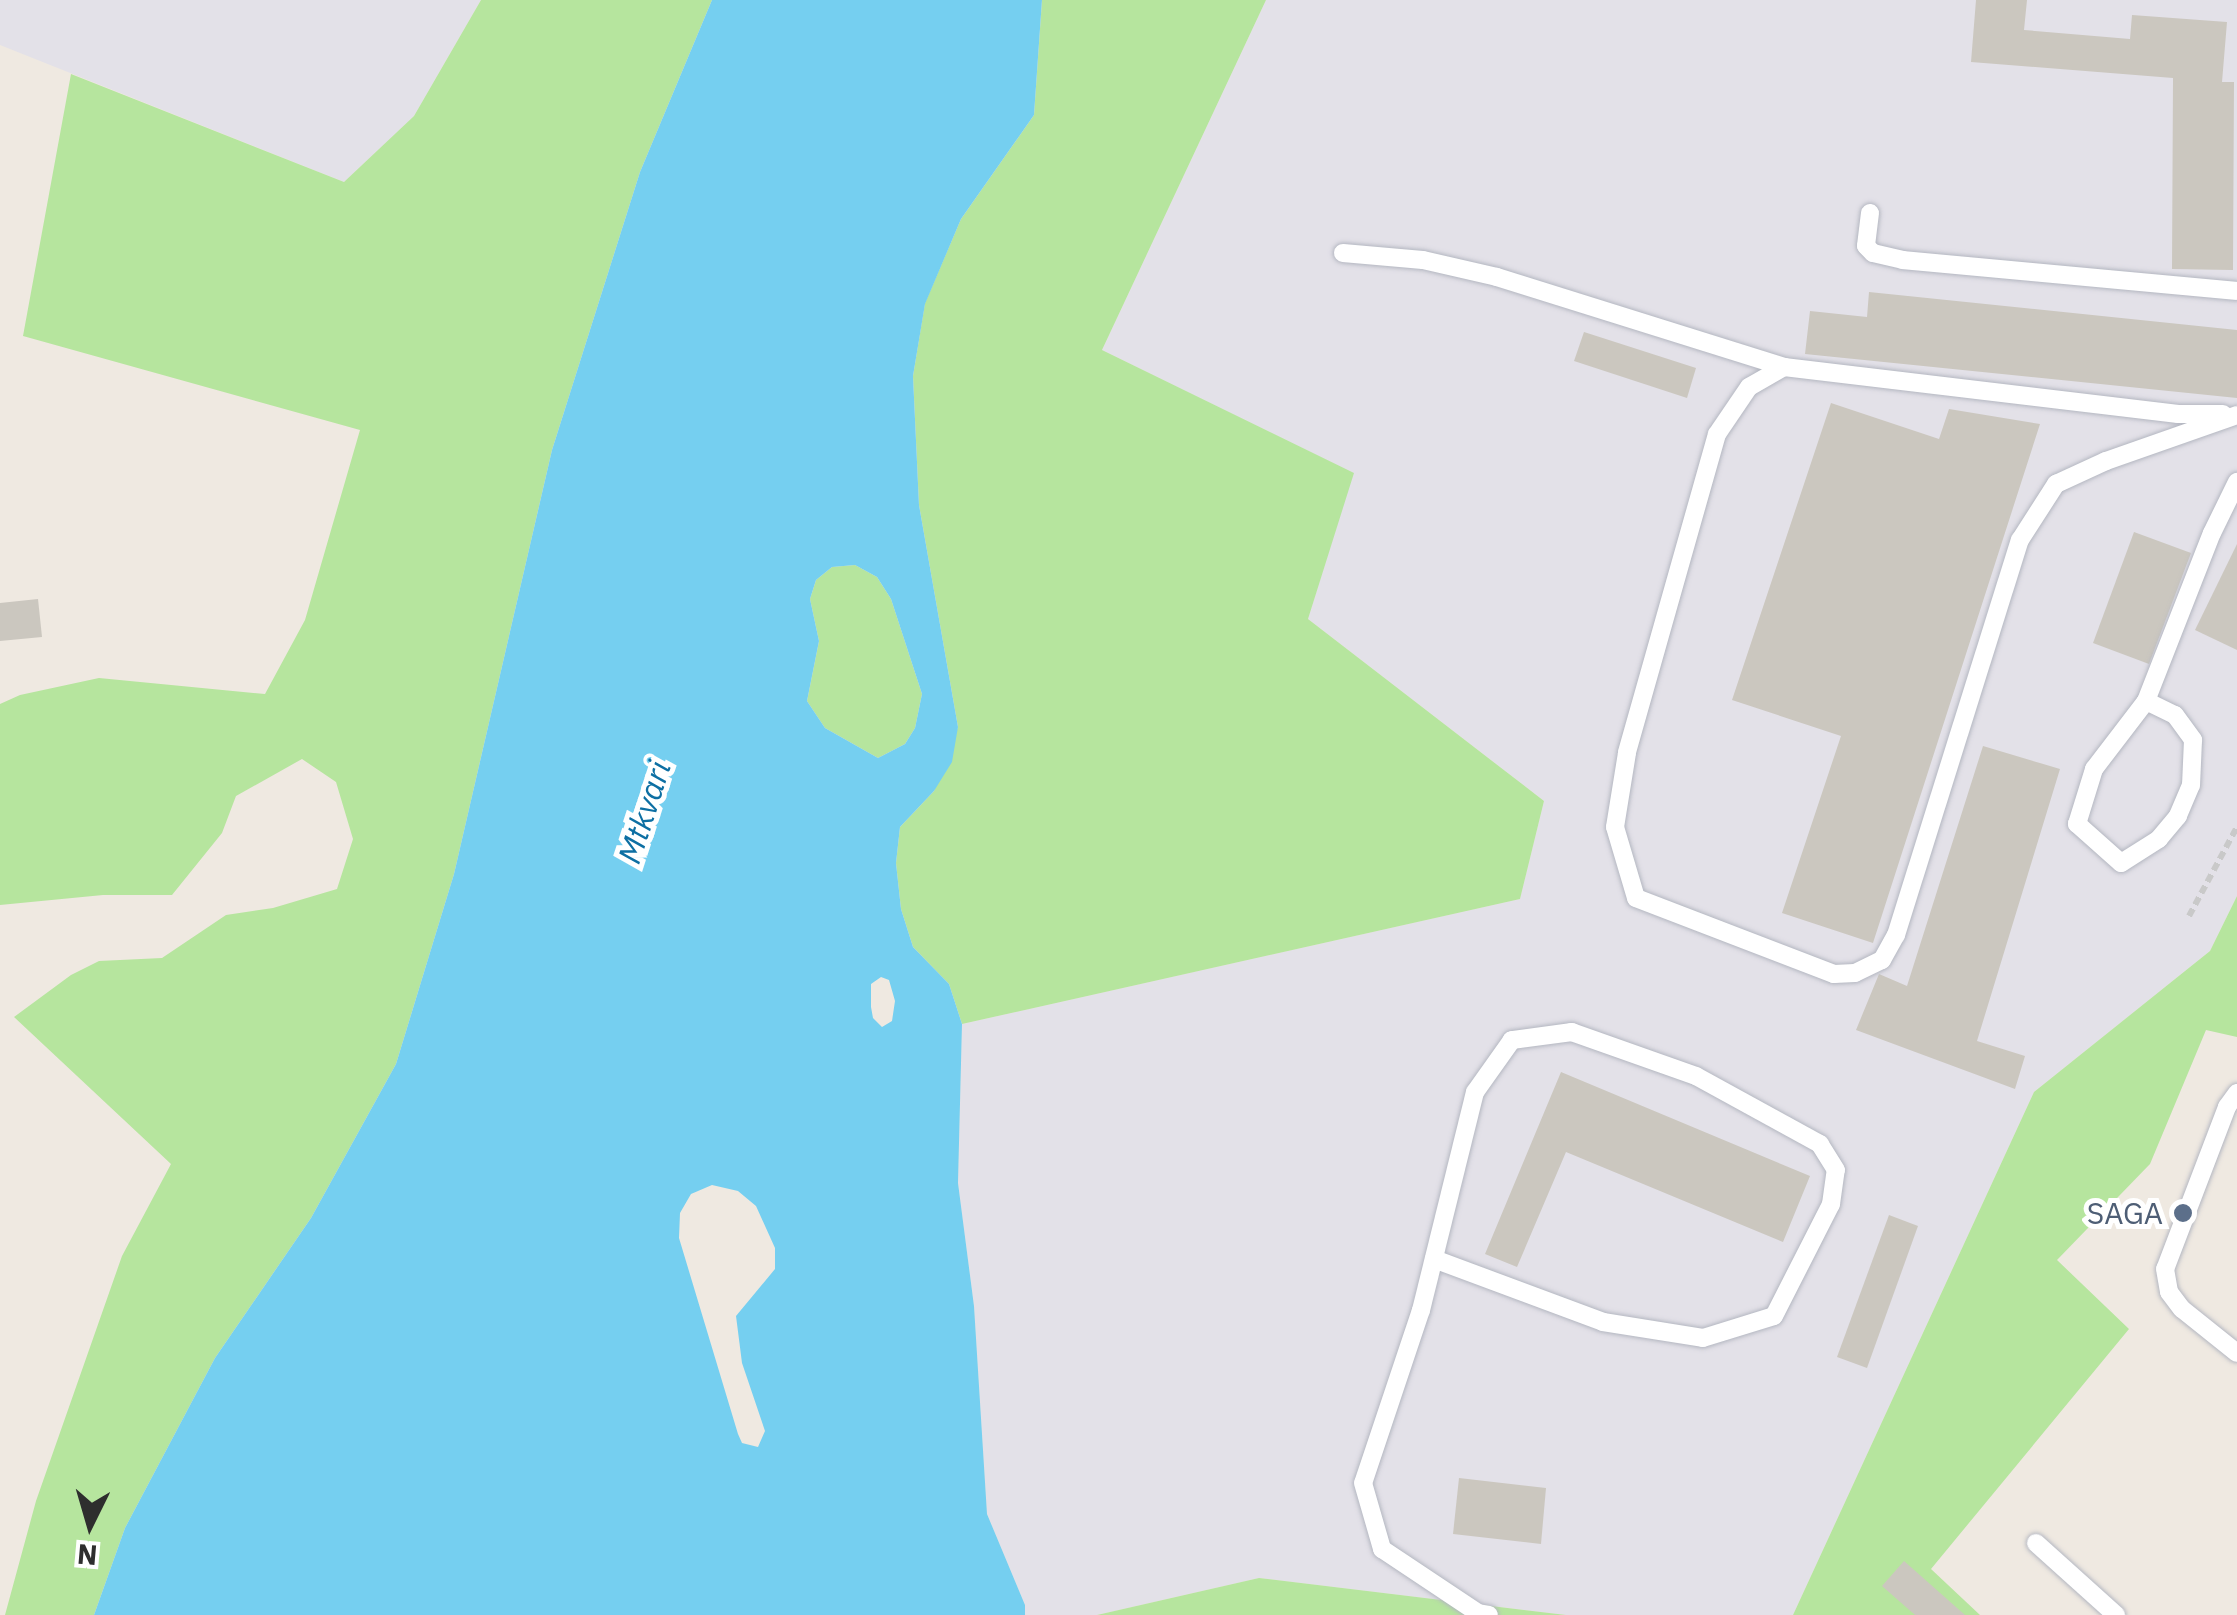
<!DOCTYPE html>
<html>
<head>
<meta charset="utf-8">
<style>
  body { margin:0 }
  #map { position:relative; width:2237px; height:1615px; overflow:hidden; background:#efe9e1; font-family:"IBM Plex Sans",sans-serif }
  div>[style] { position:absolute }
  .industrial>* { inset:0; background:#e3e1e8 }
  .green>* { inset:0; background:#b6e59e }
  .water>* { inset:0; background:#75cff0 }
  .building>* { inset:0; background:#cbc7bf }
  .path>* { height:6px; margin-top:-3px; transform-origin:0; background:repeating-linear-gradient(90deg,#c9c9c9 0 8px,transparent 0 13px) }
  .roads { filter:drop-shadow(0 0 2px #b4b7c1) drop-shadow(0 0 2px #b4b7c1) }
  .service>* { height:18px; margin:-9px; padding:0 9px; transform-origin:9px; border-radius:9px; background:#fff }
  .dots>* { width:28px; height:28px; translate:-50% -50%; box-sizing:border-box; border:5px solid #fff; border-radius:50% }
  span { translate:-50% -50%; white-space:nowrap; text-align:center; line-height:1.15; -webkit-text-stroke:10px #fff; paint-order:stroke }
  .service-label { font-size:30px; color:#4e5e75 }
  .right { translate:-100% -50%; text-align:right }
  .water-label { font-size:32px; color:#0d6fa3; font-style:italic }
  .north { position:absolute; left:40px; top:1475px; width:100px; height:100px; -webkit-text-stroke:8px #fff; paint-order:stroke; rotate:185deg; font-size:28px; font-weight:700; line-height:40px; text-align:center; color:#2e2e2e }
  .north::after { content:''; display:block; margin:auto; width:35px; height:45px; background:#2e2e2e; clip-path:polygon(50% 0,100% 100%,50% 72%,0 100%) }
</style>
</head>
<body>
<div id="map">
  <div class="industrial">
    <div style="clip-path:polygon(0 0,481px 0,414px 116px,344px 182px,0 45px)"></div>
    <div style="clip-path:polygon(1266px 0,2237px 0,2237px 896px,2210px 951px,2034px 1092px,1793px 1615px,1566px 1615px,1259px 1578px,1097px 1615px,1025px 1615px,1025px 1605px,987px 1514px,974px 1306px,958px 1183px,962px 1024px,1520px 899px,1544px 801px,1308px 619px,1353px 473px,1102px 350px)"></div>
  </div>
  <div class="green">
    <div style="clip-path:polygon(481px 0,712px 0,640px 172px,552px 450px,454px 874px,396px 1064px,311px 1218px,215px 1358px,125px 1528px,94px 1615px,5px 1615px,36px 1501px,122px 1256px,171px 1164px,14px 1017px,71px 975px,99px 961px,162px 958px,226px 915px,273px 908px,337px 889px,353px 839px,336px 782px,302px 759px,236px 796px,222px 833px,172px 895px,103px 895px,0 905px,0 704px,20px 695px,99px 678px,265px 694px,305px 620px,360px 430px,23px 336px,71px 74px,344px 182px,414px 116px)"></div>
    <div style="clip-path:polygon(1042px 0,1266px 0,1102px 350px,1354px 473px,1308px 619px,1544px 801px,1520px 899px,962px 1024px,949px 984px,913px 947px,901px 909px,896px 863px,900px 827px,934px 791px,958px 727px,919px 505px,913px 376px,925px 303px,961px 219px,1034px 115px)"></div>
    <div style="clip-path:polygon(855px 565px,877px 577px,891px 599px,922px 694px,915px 728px,905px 744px,878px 758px,825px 728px,807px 701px,819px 641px,810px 599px,816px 580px,832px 567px)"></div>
    <div style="clip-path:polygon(2237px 896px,2237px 1037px,2206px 1030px,2150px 1164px,2057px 1260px,2129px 1329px,1931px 1569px,1980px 1615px,1793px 1615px,2034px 1092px,2210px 951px)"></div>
    <div style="clip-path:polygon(1259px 1578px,1566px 1615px,1097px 1615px)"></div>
  </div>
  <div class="water">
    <div style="clip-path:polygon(evenodd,712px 0,1042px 0,1034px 115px,961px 219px,925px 304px,913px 376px,919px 505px,958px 727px,952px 762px,934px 791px,900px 827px,896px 863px,901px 909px,913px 947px,949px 984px,962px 1024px,958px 1183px,974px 1306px,987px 1514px,1025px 1605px,1025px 1615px,94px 1615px,125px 1528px,215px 1358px,311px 1218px,396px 1064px,454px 874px,552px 450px,640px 172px,712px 0,855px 565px,877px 577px,891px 599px,922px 694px,915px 728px,905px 744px,878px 758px,825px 728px,807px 701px,819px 641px,810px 599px,816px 580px,832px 567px,855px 565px,712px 0,881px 977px,889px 980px,895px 1001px,892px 1021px,882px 1027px,873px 1018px,871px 1007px,871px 984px,881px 977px,712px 0,712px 1185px,738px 1191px,756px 1206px,775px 1248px,775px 1269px,736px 1316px,742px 1363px,765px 1431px,758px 1447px,742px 1443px,738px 1434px,679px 1238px,680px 1213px,691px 1194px,712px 1185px)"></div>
  </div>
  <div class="building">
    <div style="clip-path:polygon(1976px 0,2027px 0,2024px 30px,2130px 39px,2132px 15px,2227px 22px,2222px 82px,2234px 82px,2233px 270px,2172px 269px,2173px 78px,1971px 62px)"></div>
    <div style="clip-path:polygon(1869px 292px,2237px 330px,2237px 398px,1805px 354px,1810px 311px,1867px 317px)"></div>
    <div style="clip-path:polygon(1584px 332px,1696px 368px,1687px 398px,1574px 361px)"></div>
    <div style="clip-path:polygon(1831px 403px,1939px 439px,1949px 409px,2040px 424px,1873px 943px,1782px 913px,1841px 736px,1732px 700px)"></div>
    <div style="clip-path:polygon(2134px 532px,2191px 553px,2149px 664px,2093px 643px)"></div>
    <div style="clip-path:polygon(2237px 544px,2237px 650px,2195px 630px)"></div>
    <div style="clip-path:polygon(38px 599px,42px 637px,0 641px,0 603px)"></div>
    <div style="clip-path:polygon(1983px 746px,2060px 769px,1977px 1041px,2025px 1056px,2015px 1089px,1856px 1030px,1879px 974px,1907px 986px)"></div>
    <div style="clip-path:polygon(1561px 1072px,1810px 1176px,1783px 1242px,1566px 1152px,1517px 1267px,1485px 1254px)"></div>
    <div style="clip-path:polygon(1889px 1215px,1918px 1226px,1867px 1368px,1837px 1357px)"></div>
    <div style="clip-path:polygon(1459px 1478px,1546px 1488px,1541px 1544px,1453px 1534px)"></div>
    <div style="clip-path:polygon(1904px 1561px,1965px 1615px,1915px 1615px,1882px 1586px)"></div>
  </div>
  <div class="path">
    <div style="left:2189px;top:916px;width:101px;rotate:-61.7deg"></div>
  </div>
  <div class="roads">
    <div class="service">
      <div style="left:1870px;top:213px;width:33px;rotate:97deg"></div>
      <div style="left:1866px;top:246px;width:10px;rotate:45deg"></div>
      <div style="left:1873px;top:253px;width:31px;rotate:13deg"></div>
      <div style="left:1903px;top:260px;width:335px;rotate:5.3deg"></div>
      <div style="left:1343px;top:253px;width:80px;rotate:5deg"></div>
      <div style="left:1423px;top:260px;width:76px;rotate:12.9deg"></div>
      <div style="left:1497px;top:277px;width:301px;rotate:17.4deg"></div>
      <div style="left:1784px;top:367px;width:397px;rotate:6.8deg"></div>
      <div style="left:2178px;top:414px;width:45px"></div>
      <div style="left:1784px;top:367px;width:40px;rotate:150.3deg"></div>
      <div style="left:1749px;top:387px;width:57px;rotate:124.2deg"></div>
      <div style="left:1717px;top:434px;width:331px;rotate:105.8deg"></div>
      <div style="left:1627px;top:753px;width:75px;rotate:99.2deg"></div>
      <div style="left:1615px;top:827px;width:74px;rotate:73.5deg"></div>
      <div style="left:1636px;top:898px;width:212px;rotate:21deg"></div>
      <div style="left:1834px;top:974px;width:21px;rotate:-3deg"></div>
      <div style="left:1855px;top:973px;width:30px;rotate:-26deg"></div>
      <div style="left:1882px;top:960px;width:29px;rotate:-61deg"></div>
      <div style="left:1896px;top:935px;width:414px;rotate:-72.6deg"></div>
      <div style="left:2020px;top:540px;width:67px;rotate:-57.3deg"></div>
      <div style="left:2056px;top:484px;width:55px;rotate:-24.7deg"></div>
      <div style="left:2106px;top:461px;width:139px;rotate:-19.3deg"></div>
      <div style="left:2146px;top:701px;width:32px;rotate:26deg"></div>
      <div style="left:2175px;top:715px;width:31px;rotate:54deg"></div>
      <div style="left:2193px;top:740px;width:45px;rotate:92.5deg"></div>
      <div style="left:2191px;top:785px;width:34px;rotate:113deg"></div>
      <div style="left:2178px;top:816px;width:30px;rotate:130deg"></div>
      <div style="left:2159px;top:839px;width:45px;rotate:147.7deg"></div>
      <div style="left:2121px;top:863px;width:59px;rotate:-138.4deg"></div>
      <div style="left:2077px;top:824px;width:58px;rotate:-72.8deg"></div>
      <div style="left:2094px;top:769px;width:86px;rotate:-52.6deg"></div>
      <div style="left:2146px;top:701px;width:180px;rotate:-68.6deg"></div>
      <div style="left:2212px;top:533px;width:57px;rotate:-63.9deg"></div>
      <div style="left:2237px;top:1093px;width:17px;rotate:126deg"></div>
      <div style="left:2227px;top:1107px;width:173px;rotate:110.9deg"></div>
      <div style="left:2165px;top:1269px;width:23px;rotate:80deg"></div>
      <div style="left:2169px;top:1292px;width:21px;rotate:53deg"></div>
      <div style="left:2182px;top:1309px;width:70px;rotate:38.7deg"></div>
      <div style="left:1434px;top:1259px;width:180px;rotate:20.4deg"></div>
      <div style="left:1603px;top:1322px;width:101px;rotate:9.1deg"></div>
      <div style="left:1703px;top:1338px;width:74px;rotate:-17.2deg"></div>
      <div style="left:1774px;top:1316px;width:126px;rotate:-63deg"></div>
      <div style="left:1831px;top:1204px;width:34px;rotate:-82deg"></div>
      <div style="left:1836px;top:1170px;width:31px;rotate:-122deg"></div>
      <div style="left:1820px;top:1144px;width:141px;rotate:-151.3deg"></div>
      <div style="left:1696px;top:1076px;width:132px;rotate:-160.5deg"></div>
      <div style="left:1572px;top:1032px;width:61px;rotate:172.4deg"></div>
      <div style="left:1512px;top:1040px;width:64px;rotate:125.4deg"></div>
      <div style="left:1475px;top:1092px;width:225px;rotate:103.9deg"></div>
      <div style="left:1421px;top:1310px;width:182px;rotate:108.5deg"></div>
      <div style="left:1363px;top:1483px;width:69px;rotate:73.9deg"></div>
      <div style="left:1382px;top:1549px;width:115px;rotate:33.7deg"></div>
      <div style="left:1478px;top:1613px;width:11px;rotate:10deg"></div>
      <div style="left:2036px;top:1543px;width:108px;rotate:42deg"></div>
    </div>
  </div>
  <div class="dots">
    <div style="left:2183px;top:1213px;background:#5c6f8a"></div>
  </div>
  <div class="service-label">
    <span class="right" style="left:2163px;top:1213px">SAGA</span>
  </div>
  <div class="water-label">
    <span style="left:644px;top:812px;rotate:-72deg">Mtkvari</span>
  </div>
  <div class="north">N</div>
</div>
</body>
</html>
